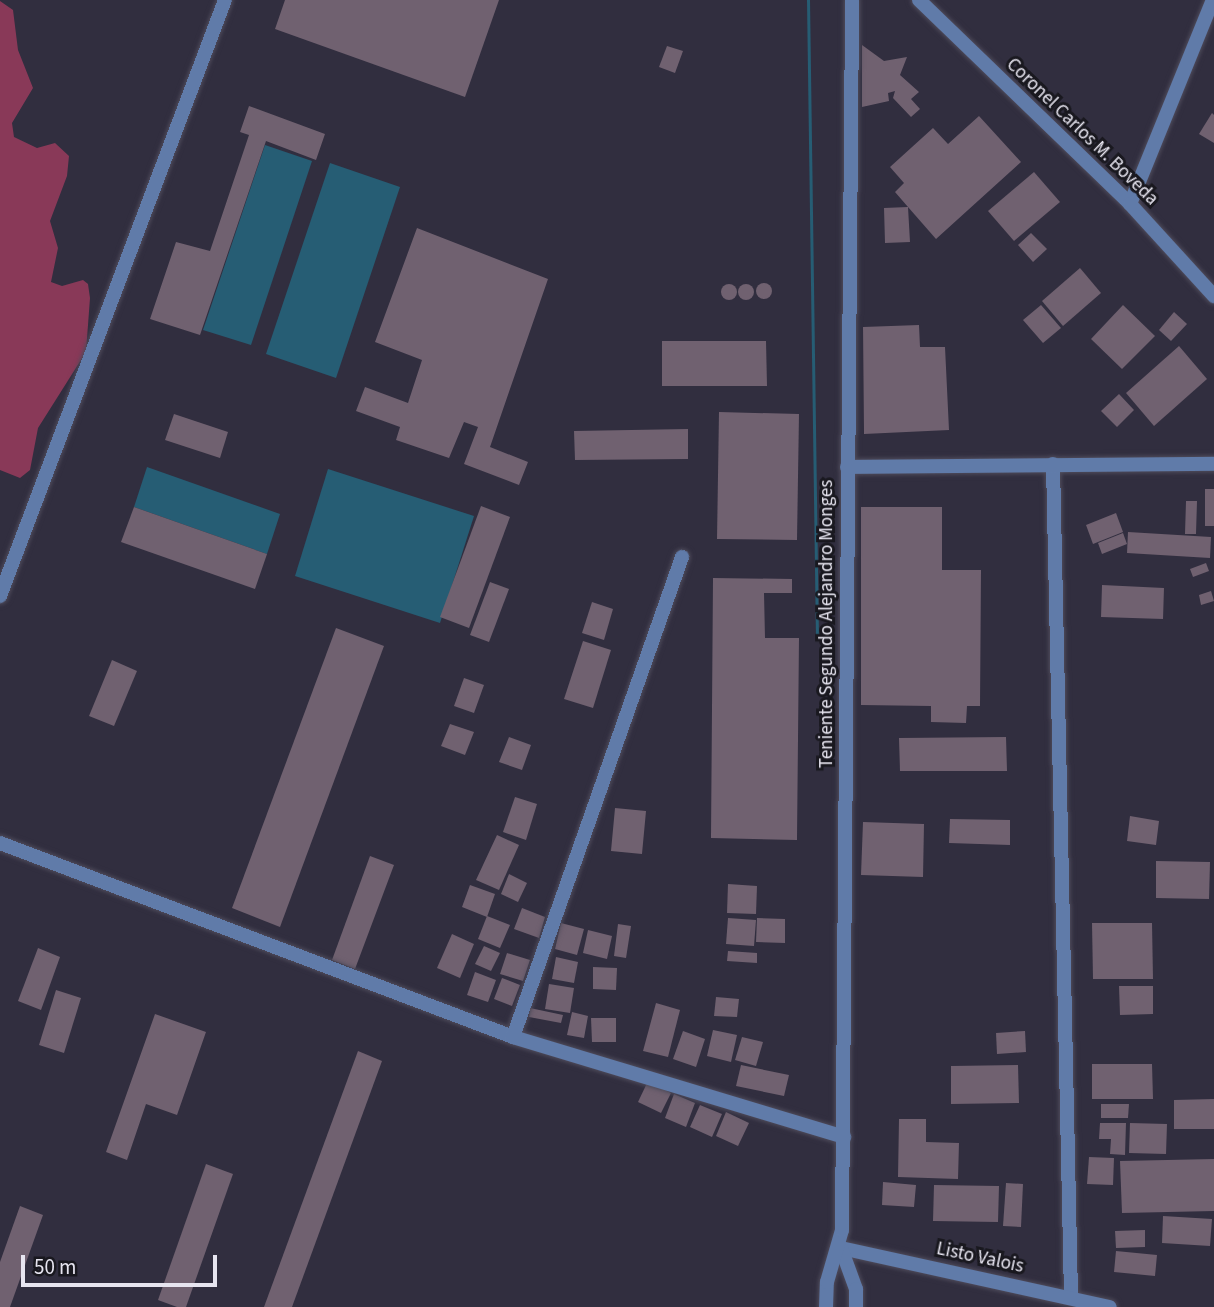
<!DOCTYPE html>
<html>
<head>
<meta charset="utf-8">
<style>
  body { margin:0 }
  #map { position:relative; width:1214px; height:1307px; overflow:hidden; background:#312e3f; font-family:"Source Sans 3",sans-serif }
  div>[style] { position:absolute }
  .forest>* { inset:0; background:#893958 }
  .water>* { inset:0; background:#265d74 }
  .building>* { inset:0; background:#706170 }
  .round { border-radius:50% }
  .roads { filter:drop-shadow(0 0 2px #4e4b5b) drop-shadow(0 0 2px #4e4b5b) }
  .service>* { height:14px; margin:-7px; padding:0 7px; transform-origin:7px; border-radius:7px; background:#607ba9 }
  .minor>* { height:14px; margin:-7px; padding:0 7px; transform-origin:7px; border-radius:7px; background:#607ba9 }
  .tertiary>* { height:14px; margin:-7px; padding:0 7px; transform-origin:7px; border-radius:7px; background:#607ba9 }
  span { translate:-50% -50%; white-space:nowrap; text-align:center; line-height:1.15; -webkit-text-stroke:6px #19181f; paint-order:stroke }
  .street-label { font-size:19px; color:#e7e5f0 }
  .scale { position:absolute; left:21px; top:1255px; width:196px; height:32px; box-sizing:border-box; border:4px solid #e7e5f0; border-top:0; padding-left:9px; font-size:21px; line-height:24px; white-space:nowrap; color:#e7e5f0; -webkit-text-stroke:5px #19181f; paint-order:stroke }
</style>
</head>
<body>
<div id="map">
  <div class="forest">
    <div style="clip-path:polygon(0 1px,13px 10px,18px 50px,33px 88px,12px 123px,14px 137px,37px 148px,55px 143px,69px 156px,67px 176px,50px 221px,58px 248px,51px 282px,62px 286px,83px 280px,88px 284px,90px 298px,86px 352px,38px 428px,30px 470px,20px 478px,0 470px)"></div>
  </div>
  <div class="water">
    <div style="clip-path:polygon(807px 0,810px 0,819px 640px,816px 640px)"></div>
    <div style="clip-path:polygon(265px 145px,312px 161px,251px 345px,203px 330px)"></div>
    <div style="clip-path:polygon(330px 163px,400px 187px,336px 378px,266px 354px)"></div>
    <div style="clip-path:polygon(147px 467px,280px 514px,267px 554px,134px 507px)"></div>
    <div style="clip-path:polygon(328px 469px,474px 516px,440px 623px,295px 576px)"></div>
  </div>
  <div class="building">
    <div style="clip-path:polygon(285px 0,499px 0,465px 97px,275px 29px)"></div>
    <div style="clip-path:polygon(862px 45px,884px 61px,907px 57px,900px 75px,919px 92px,911px 99px,920px 109px,911px 117px,893px 98px,895px 91px,888px 93px,889px 101px,862px 107px)"></div>
    <div style="clip-path:polygon(667px 46px,683px 51px,675px 73px,659px 67px)"></div>
    <div style="clip-path:polygon(249px 106px,325px 134px,316px 160px,266px 141px,200px 335px,150px 319px,176px 242px,210px 251px,249px 135px,240px 132px)"></div>
    <div style="clip-path:polygon(1212px 113px,1214px 115px,1214px 143px,1199px 134px)"></div>
    <div style="clip-path:polygon(979px 116px,1021px 162px,936px 239px,908px 207px,910px 242px,885px 243px,884px 208px,908px 207px,895px 192px,904px 183px,890px 167px,933px 128px,948px 144px)"></div>
    <div style="clip-path:polygon(1034px 172px,1060px 202px,1014px 241px,988px 211px)"></div>
    <div style="clip-path:polygon(417px 228px,548px 279px,490px 447px,528px 462px,519px 485px,464px 464px,478px 427px,464px 422px,449px 458px,396px 440px,400px 427px,356px 411px,365px 387px,408px 403px,422px 360px,375px 342px)"></div>
    <div style="clip-path:polygon(1031px 233px,1047px 249px,1033px 262px,1018px 245px)"></div>
    <div style="clip-path:polygon(1080px 268px,1101px 293px,1063px 326px,1042px 301px)"></div>
    <div class="round" style="left:756px;top:283px;width:16px;height:16px"></div>
    <div class="round" style="left:721px;top:284px;width:16px;height:16px"></div>
    <div class="round" style="left:738px;top:284px;width:16px;height:16px"></div>
    <div style="clip-path:polygon(1041px 305px,1061px 328px,1043px 343px,1023px 320px)"></div>
    <div style="clip-path:polygon(1123px 305px,1155px 336px,1122px 369px,1091px 339px)"></div>
    <div style="clip-path:polygon(1174px 312px,1187px 324px,1171px 341px,1159px 330px)"></div>
    <div style="clip-path:polygon(919px 325px,920px 347px,945px 347px,949px 430px,864px 434px,863px 327px)"></div>
    <div style="clip-path:polygon(662px 341px,766px 341px,767px 386px,662px 386px)"></div>
    <div style="clip-path:polygon(1179px 346px,1207px 379px,1154px 426px,1126px 393px)"></div>
    <div style="clip-path:polygon(1119px 394px,1134px 410px,1117px 427px,1101px 411px)"></div>
    <div style="clip-path:polygon(719px 412px,799px 414px,797px 540px,717px 539px)"></div>
    <div style="clip-path:polygon(174px 414px,228px 432px,220px 458px,165px 440px)"></div>
    <div style="clip-path:polygon(688px 429px,688px 459px,575px 460px,574px 431px)"></div>
    <div style="clip-path:polygon(1205px 489px,1214px 489px,1214px 526px,1205px 526px)"></div>
    <div style="clip-path:polygon(1186px 501px,1197px 501px,1196px 534px,1185px 534px)"></div>
    <div style="clip-path:polygon(481px 506px,510px 517px,469px 628px,440px 617px)"></div>
    <div style="clip-path:polygon(134px 507px,267px 554px,255px 589px,121px 542px)"></div>
    <div style="clip-path:polygon(861px 507px,942px 507px,942px 570px,981px 570px,980px 706px,967px 706px,966px 723px,931px 722px,931px 706px,861px 705px)"></div>
    <div style="clip-path:polygon(1116px 513px,1123px 532px,1093px 544px,1086px 525px)"></div>
    <div style="clip-path:polygon(1128px 532px,1211px 537px,1210px 558px,1127px 553px)"></div>
    <div style="clip-path:polygon(1123px 533px,1127px 544px,1102px 554px,1098px 543px)"></div>
    <div style="clip-path:polygon(1206px 563px,1209px 571px,1193px 577px,1190px 569px)"></div>
    <div style="clip-path:polygon(713px 578px,792px 579px,792px 593px,764px 593px,765px 638px,799px 638px,797px 840px,711px 838px)"></div>
    <div style="clip-path:polygon(490px 582px,509px 589px,489px 642px,470px 635px)"></div>
    <div style="clip-path:polygon(1102px 585px,1164px 588px,1163px 619px,1101px 617px)"></div>
    <div style="clip-path:polygon(1211px 591px,1214px 601px,1201px 605px,1199px 595px)"></div>
    <div style="clip-path:polygon(592px 602px,613px 609px,604px 640px,582px 633px)"></div>
    <div style="clip-path:polygon(336px 628px,384px 646px,280px 927px,232px 908px)"></div>
    <div style="clip-path:polygon(583px 641px,611px 650px,593px 708px,564px 699px)"></div>
    <div style="clip-path:polygon(112px 660px,137px 671px,114px 726px,89px 716px)"></div>
    <div style="clip-path:polygon(464px 678px,484px 685px,474px 713px,454px 706px)"></div>
    <div style="clip-path:polygon(450px 724px,474px 732px,465px 755px,441px 746px)"></div>
    <div style="clip-path:polygon(509px 737px,531px 745px,522px 770px,499px 762px)"></div>
    <div style="clip-path:polygon(1006px 737px,1007px 771px,900px 771px,899px 738px)"></div>
    <div style="clip-path:polygon(515px 797px,537px 804px,526px 840px,503px 832px)"></div>
    <div style="clip-path:polygon(615px 808px,646px 811px,642px 854px,611px 851px)"></div>
    <div style="clip-path:polygon(1130px 816px,1159px 821px,1156px 845px,1127px 841px)"></div>
    <div style="clip-path:polygon(950px 819px,1010px 820px,1010px 845px,949px 843px)"></div>
    <div style="clip-path:polygon(863px 822px,924px 824px,923px 877px,861px 875px)"></div>
    <div style="clip-path:polygon(497px 835px,519px 845px,499px 890px,476px 880px)"></div>
    <div style="clip-path:polygon(370px 856px,394px 865px,355px 969px,332px 960px)"></div>
    <div style="clip-path:polygon(1156px 861px,1210px 862px,1209px 899px,1156px 898px)"></div>
    <div style="clip-path:polygon(509px 874px,527px 883px,518px 902px,501px 894px)"></div>
    <div style="clip-path:polygon(728px 884px,757px 886px,756px 914px,727px 913px)"></div>
    <div style="clip-path:polygon(470px 885px,495px 894px,487px 917px,462px 907px)"></div>
    <div style="clip-path:polygon(522px 908px,545px 917px,539px 938px,514px 929px)"></div>
    <div style="clip-path:polygon(487px 916px,510px 925px,500px 948px,478px 939px)"></div>
    <div style="clip-path:polygon(728px 918px,756px 920px,754px 946px,726px 944px)"></div>
    <div style="clip-path:polygon(757px 918px,785px 919px,785px 943px,756px 942px)"></div>
    <div style="clip-path:polygon(561px 923px,584px 929px,577px 955px,555px 949px)"></div>
    <div style="clip-path:polygon(1092px 923px,1152px 923px,1153px 979px,1093px 979px)"></div>
    <div style="clip-path:polygon(618px 924px,631px 926px,626px 958px,614px 956px)"></div>
    <div style="clip-path:polygon(588px 930px,612px 936px,607px 959px,583px 953px)"></div>
    <div style="clip-path:polygon(452px 934px,474px 944px,460px 978px,437px 968px)"></div>
    <div style="clip-path:polygon(484px 946px,500px 953px,491px 971px,475px 964px)"></div>
    <div style="clip-path:polygon(38px 948px,60px 957px,41px 1010px,18px 1001px)"></div>
    <div style="clip-path:polygon(728px 951px,757px 953px,757px 963px,727px 961px)"></div>
    <div style="clip-path:polygon(507px 953px,530px 960px,523px 981px,500px 974px)"></div>
    <div style="clip-path:polygon(556px 957px,578px 962px,574px 983px,552px 979px)"></div>
    <div style="clip-path:polygon(593px 967px,617px 968px,616px 990px,593px 989px)"></div>
    <div style="clip-path:polygon(475px 972px,496px 980px,488px 1002px,467px 995px)"></div>
    <div style="clip-path:polygon(502px 978px,520px 985px,512px 1006px,494px 999px)"></div>
    <div style="clip-path:polygon(549px 984px,574px 988px,570px 1013px,545px 1009px)"></div>
    <div style="clip-path:polygon(1119px 986px,1153px 986px,1153px 1014px,1120px 1015px)"></div>
    <div style="clip-path:polygon(56px 990px,81px 998px,64px 1053px,39px 1045px)"></div>
    <div style="clip-path:polygon(716px 997px,739px 999px,737px 1017px,714px 1016px)"></div>
    <div style="clip-path:polygon(656px 1003px,680px 1010px,668px 1057px,643px 1051px)"></div>
    <div style="clip-path:polygon(530px 1008px,563px 1015px,561px 1023px,529px 1017px)"></div>
    <div style="clip-path:polygon(572px 1012px,588px 1016px,584px 1038px,567px 1035px)"></div>
    <div style="clip-path:polygon(155px 1014px,206px 1032px,177px 1115px,146px 1104px,127px 1160px,106px 1152px)"></div>
    <div style="clip-path:polygon(591px 1018px,616px 1018px,616px 1042px,592px 1042px)"></div>
    <div style="clip-path:polygon(713px 1030px,737px 1035px,731px 1062px,707px 1056px)"></div>
    <div style="clip-path:polygon(683px 1031px,705px 1039px,696px 1067px,673px 1059px)"></div>
    <div style="clip-path:polygon(1025px 1031px,1026px 1052px,997px 1054px,996px 1033px)"></div>
    <div style="clip-path:polygon(742px 1037px,763px 1042px,756px 1066px,735px 1060px)"></div>
    <div style="clip-path:polygon(358px 1051px,382px 1061px,292px 1307px,264px 1307px)"></div>
    <div style="clip-path:polygon(1092px 1064px,1152px 1064px,1153px 1099px,1092px 1099px)"></div>
    <div style="clip-path:polygon(741px 1065px,789px 1075px,784px 1096px,736px 1086px)"></div>
    <div style="clip-path:polygon(1018px 1065px,1019px 1103px,951px 1104px,951px 1066px)"></div>
    <div style="clip-path:polygon(648px 1081px,671px 1093px,661px 1113px,638px 1102px)"></div>
    <div style="clip-path:polygon(674px 1094px,695px 1103px,686px 1127px,665px 1118px)"></div>
    <div style="clip-path:polygon(1214px 1099px,1214px 1129px,1174px 1129px,1174px 1100px)"></div>
    <div style="clip-path:polygon(1101px 1104px,1129px 1104px,1128px 1118px,1101px 1118px)"></div>
    <div style="clip-path:polygon(700px 1105px,722px 1114px,712px 1137px,690px 1127px)"></div>
    <div style="clip-path:polygon(726px 1112px,749px 1123px,738px 1146px,716px 1136px)"></div>
    <div style="clip-path:polygon(899px 1119px,926px 1119px,926px 1142px,959px 1143px,958px 1179px,898px 1177px)"></div>
    <div style="clip-path:polygon(1100px 1123px,1126px 1123px,1125px 1155px,1110px 1154px,1111px 1139px,1099px 1139px)"></div>
    <div style="clip-path:polygon(1130px 1123px,1167px 1124px,1166px 1154px,1129px 1153px)"></div>
    <div style="clip-path:polygon(1089px 1157px,1114px 1158px,1113px 1185px,1087px 1184px)"></div>
    <div style="clip-path:polygon(1214px 1159px,1214px 1211px,1122px 1213px,1120px 1161px)"></div>
    <div style="clip-path:polygon(206px 1164px,233px 1174px,186px 1307px,177px 1307px,158px 1300px)"></div>
    <div style="clip-path:polygon(883px 1182px,916px 1185px,914px 1207px,882px 1205px)"></div>
    <div style="clip-path:polygon(1006px 1183px,1023px 1184px,1021px 1227px,1003px 1226px)"></div>
    <div style="clip-path:polygon(934px 1185px,999px 1186px,998px 1222px,933px 1221px)"></div>
    <div style="clip-path:polygon(20px 1206px,43px 1215px,10px 1307px,0 1307px,0 1262px)"></div>
    <div style="clip-path:polygon(1163px 1216px,1212px 1219px,1210px 1246px,1162px 1243px)"></div>
    <div style="clip-path:polygon(1145px 1230px,1145px 1247px,1116px 1248px,1115px 1231px)"></div>
    <div style="clip-path:polygon(1116px 1251px,1157px 1255px,1155px 1276px,1114px 1272px)"></div>
  </div>
  <div class="roads">
    <div class="service">
      <div style="left:0;top:596px;width:637px;rotate:-69.32deg"></div>
      <div style="left:0;top:843px;width:548px;rotate:20.71deg"></div>
      <div style="left:513px;top:1037px;width:346px;rotate:16.8deg"></div>
      <div style="left:513px;top:1037px;width:509px;rotate:-70.6deg"></div>
    </div>
    <div class="minor">
      <div style="left:1130px;top:204px;width:220px;rotate:-67.9deg"></div>
      <div style="left:1053px;top:464px;width:834px;rotate:88.76deg"></div>
      <div style="left:847px;top:467px;width:367px;rotate:-0.5deg"></div>
      <div style="left:841px;top:1248px;width:275px;rotate:12.4deg"></div>
      <div style="left:841px;top:1248px;width:44px;rotate:69.9deg"></div>
      <div style="left:856px;top:1289px;width:18px;rotate:90deg"></div>
      <div style="left:826px;top:1307px;width:25px;rotate:-88deg"></div>
      <div style="left:827px;top:1282px;width:54px;rotate:-73.9deg"></div>
      <div style="left:842px;top:1230px;width:1230px;rotate:-89.53deg"></div>
    </div>
    <div class="tertiary">
      <div style="left:919px;top:0;width:293px;rotate:44deg"></div>
      <div style="left:1130px;top:204px;width:125px;rotate:47.6deg"></div>
    </div>
  </div>
  <div class="street-label">
    <span style="left:1082px;top:132px;rotate:44deg">Coronel Carlos M. Boveda</span>
    <span style="left:827px;top:624px;rotate:-90deg">Teniente Segundo Alejandro Monges</span>
    <span style="left:980px;top:1258px;rotate:12deg">Listo Valois</span>
  </div>
  <div class="scale">50 m</div>
</div>
</body>
</html>
